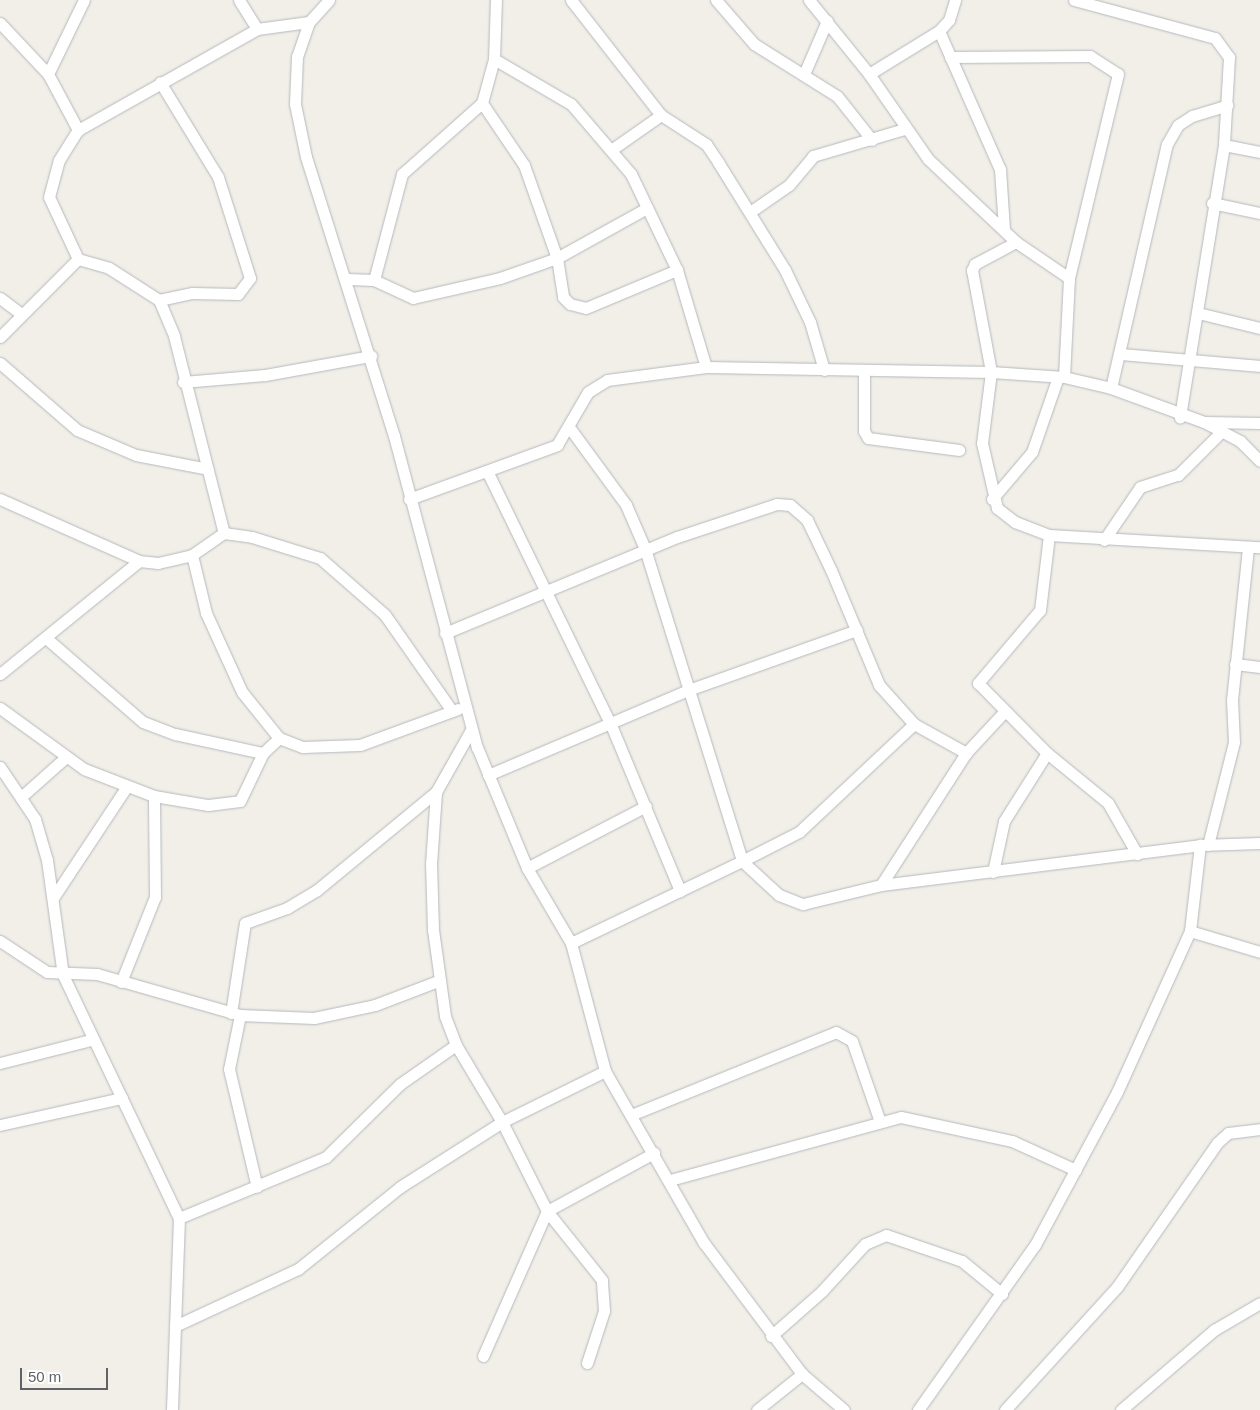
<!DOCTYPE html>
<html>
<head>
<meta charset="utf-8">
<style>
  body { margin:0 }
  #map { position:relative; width:1260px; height:1410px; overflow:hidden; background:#f1efe8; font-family:Arial,sans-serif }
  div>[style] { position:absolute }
  .roads { filter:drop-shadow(0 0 1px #b5b8bc) drop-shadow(0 0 1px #b5b8bc) }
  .minor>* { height:11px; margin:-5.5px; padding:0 5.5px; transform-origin:5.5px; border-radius:5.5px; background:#fff }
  span { translate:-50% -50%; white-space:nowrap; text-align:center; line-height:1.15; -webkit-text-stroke:4px #fff; paint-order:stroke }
  .scale { position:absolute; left:20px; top:1368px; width:88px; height:22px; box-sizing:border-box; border:2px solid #5f6368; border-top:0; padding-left:6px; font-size:15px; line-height:18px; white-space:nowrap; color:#5f6368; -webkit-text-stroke:4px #fff; paint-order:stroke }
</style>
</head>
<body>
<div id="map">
  <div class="roads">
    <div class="minor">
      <div style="left:239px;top:0;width:34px;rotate:58deg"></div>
      <div style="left:329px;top:0;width:30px;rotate:132deg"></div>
      <div style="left:309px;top:22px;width:36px;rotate:109deg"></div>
      <div style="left:297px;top:56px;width:48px;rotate:92.4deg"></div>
      <div style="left:295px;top:104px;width:54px;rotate:78.3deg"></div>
      <div style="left:306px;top:157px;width:293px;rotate:72.5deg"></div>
      <div style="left:394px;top:436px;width:322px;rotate:75.1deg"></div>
      <div style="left:477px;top:747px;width:131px;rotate:67.5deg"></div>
      <div style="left:527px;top:868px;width:87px;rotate:59.6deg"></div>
      <div style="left:571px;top:943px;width:132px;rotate:75.1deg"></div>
      <div style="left:605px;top:1071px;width:198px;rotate:60.1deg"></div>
      <div style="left:704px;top:1243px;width:164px;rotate:53.2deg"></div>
      <div style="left:802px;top:1374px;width:55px;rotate:40.6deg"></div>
      <div style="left:571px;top:0;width:146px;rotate:52deg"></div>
      <div style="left:661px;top:115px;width:54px;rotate:32.8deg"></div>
      <div style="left:706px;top:144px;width:22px;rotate:56deg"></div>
      <div style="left:718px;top:162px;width:127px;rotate:58.2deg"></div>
      <div style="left:785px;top:270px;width:58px;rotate:64.3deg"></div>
      <div style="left:810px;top:322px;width:50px;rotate:73.7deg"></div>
      <div style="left:716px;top:0;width:58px;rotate:49.2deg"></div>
      <div style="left:754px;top:44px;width:98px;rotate:32.1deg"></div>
      <div style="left:837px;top:96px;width:56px;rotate:51.5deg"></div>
      <div style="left:809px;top:0;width:95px;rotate:51deg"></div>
      <div style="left:869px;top:74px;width:103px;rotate:55.2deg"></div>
      <div style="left:928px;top:159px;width:121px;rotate:43.3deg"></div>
      <div style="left:1016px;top:242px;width:64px;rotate:34.2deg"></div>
      <div style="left:1069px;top:278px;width:99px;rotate:92.9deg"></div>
      <div style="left:1074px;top:0;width:146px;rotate:15.1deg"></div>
      <div style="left:1215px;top:38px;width:24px;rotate:54deg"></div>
      <div style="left:1229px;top:57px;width:88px;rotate:93.3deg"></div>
      <div style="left:1224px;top:145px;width:276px;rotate:99.2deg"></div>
      <div style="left:0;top:23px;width:70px;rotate:46.7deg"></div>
      <div style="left:48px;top:74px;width:64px;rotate:61.8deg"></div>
      <div style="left:939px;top:31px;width:151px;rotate:66.2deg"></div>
      <div style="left:1000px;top:169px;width:61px;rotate:86.2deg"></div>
      <div style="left:950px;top:57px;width:140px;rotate:-0.4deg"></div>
      <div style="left:1090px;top:56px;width:33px;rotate:33deg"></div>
      <div style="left:1118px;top:74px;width:210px;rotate:103.5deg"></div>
      <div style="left:494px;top:59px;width:89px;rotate:30.3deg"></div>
      <div style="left:571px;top:104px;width:92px;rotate:49.4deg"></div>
      <div style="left:631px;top:174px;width:106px;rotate:64.4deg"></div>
      <div style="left:677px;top:270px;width:101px;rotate:73.4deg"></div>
      <div style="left:48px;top:74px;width:82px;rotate:-64.1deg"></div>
      <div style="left:804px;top:74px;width:58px;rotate:-66.5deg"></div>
      <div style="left:869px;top:74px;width:82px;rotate:-31.6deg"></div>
      <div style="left:939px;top:31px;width:15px;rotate:-48deg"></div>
      <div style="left:949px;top:20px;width:21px;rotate:-73deg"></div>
      <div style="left:482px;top:103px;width:75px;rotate:55.9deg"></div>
      <div style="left:524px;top:165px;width:99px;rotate:70.5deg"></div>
      <div style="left:557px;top:258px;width:39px;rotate:81deg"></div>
      <div style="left:563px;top:297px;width:10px;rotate:45deg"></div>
      <div style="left:570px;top:304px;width:16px;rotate:14deg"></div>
      <div style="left:586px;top:308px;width:99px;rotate:-22.7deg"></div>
      <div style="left:1224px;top:145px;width:37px;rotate:11deg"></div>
      <div style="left:611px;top:150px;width:61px;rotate:-35deg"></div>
      <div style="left:1212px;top:203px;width:49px;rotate:11.8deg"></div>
      <div style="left:750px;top:212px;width:47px;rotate:-34.7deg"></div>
      <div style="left:789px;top:185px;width:38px;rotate:-50deg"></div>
      <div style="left:813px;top:156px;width:95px;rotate:-16.5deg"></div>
      <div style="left:1016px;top:242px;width:47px;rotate:151.8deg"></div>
      <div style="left:975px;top:264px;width:7px;rotate:117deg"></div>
      <div style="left:972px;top:270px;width:104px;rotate:79.4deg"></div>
      <div style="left:991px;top:372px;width:72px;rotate:97.2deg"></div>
      <div style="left:982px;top:443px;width:67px;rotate:77deg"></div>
      <div style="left:997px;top:508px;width:23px;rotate:38deg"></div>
      <div style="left:1015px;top:522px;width:36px;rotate:21deg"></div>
      <div style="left:1049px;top:535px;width:211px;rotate:3.3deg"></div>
      <div style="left:78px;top:259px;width:68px;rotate:-115.1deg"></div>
      <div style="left:49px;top:197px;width:38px;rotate:-75deg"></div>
      <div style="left:59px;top:160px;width:36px;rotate:-58deg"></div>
      <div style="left:78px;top:130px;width:206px;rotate:-29.4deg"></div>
      <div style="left:257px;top:29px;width:52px;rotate:-7.7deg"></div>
      <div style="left:348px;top:279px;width:26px;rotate:2deg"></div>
      <div style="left:374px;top:280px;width:43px;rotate:24.8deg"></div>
      <div style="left:413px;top:298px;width:89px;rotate:-12.9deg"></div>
      <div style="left:500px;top:278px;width:60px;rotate:-19.3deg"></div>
      <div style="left:557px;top:258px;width:103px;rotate:-29.1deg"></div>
      <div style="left:374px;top:280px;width:110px;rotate:-75.2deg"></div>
      <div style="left:402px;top:174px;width:107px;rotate:-41.6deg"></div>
      <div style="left:482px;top:103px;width:46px;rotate:-74.7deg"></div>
      <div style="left:494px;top:59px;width:59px;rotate:-88.1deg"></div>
      <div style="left:0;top:298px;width:26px;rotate:37deg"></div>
      <div style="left:159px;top:300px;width:34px;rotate:-12deg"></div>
      <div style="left:192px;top:293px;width:46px;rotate:1.2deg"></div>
      <div style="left:238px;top:294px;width:20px;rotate:-53deg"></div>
      <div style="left:250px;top:278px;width:106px;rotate:-107.6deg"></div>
      <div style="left:218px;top:177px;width:111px;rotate:-121.4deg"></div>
      <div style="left:1198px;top:313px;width:64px;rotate:13.6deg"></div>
      <div style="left:0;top:337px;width:110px;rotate:-45deg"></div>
      <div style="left:78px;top:259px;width:32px;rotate:16deg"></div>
      <div style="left:109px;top:268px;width:59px;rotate:32.6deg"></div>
      <div style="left:159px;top:300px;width:39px;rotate:67deg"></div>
      <div style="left:174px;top:336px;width:203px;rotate:75.8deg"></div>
      <div style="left:1121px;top:354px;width:140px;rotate:4.9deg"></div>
      <div style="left:0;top:363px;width:102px;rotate:41deg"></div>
      <div style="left:77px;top:430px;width:64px;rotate:23deg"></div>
      <div style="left:136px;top:455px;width:73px;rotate:11deg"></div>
      <div style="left:864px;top:373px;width:58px;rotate:90deg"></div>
      <div style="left:864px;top:431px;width:8px;rotate:60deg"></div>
      <div style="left:868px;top:438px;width:92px;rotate:7.5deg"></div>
      <div style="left:183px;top:382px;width:82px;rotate:-4.9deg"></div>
      <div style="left:265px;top:375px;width:108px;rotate:-10.2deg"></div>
      <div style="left:1111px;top:388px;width:250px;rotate:-77.1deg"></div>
      <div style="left:1167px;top:144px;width:22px;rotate:-60deg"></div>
      <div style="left:1178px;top:125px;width:17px;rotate:-33deg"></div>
      <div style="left:1192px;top:116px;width:37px;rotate:-17deg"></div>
      <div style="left:1206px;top:422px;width:54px;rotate:1.1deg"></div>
      <div style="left:569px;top:427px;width:97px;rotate:53.8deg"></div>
      <div style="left:626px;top:505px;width:48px;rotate:66.6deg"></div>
      <div style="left:645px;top:549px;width:327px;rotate:72.7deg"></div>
      <div style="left:742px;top:861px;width:64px;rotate:-27deg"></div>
      <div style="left:799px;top:832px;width:158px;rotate:-43.2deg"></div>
      <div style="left:488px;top:473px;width:280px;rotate:64deg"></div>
      <div style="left:611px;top:725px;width:180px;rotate:67.4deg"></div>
      <div style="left:0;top:499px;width:152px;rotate:24deg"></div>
      <div style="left:139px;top:561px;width:19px;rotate:6deg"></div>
      <div style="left:158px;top:563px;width:35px;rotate:-13deg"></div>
      <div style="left:192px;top:555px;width:39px;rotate:-35deg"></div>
      <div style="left:224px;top:533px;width:28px;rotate:8deg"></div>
      <div style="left:252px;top:537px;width:71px;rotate:17.2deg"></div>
      <div style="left:320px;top:558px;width:86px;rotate:41.2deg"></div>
      <div style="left:385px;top:615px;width:117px;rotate:55.1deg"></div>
      <div style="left:409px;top:499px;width:158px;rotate:-20deg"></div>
      <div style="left:557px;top:445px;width:61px;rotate:-59.7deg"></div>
      <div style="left:588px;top:392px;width:22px;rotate:-32deg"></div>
      <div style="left:607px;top:380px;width:100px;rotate:-7.5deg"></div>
      <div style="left:706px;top:367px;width:285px;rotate:1deg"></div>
      <div style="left:991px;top:372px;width:73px;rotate:3.9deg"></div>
      <div style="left:1064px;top:377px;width:48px;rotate:13.2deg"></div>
      <div style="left:1111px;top:388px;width:99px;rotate:20.1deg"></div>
      <div style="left:1204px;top:422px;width:41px;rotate:27.8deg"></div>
      <div style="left:1240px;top:441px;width:28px;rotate:45deg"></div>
      <div style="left:992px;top:499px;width:62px;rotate:-49.6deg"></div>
      <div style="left:1032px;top:452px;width:79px;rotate:-70.9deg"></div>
      <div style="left:1049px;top:535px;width:76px;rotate:96.8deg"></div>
      <div style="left:1040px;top:610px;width:96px;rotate:130.3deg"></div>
      <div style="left:978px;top:683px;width:98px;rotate:45.4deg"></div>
      <div style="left:1047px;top:753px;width:79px;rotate:39.3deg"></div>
      <div style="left:1108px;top:803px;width:59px;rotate:60.4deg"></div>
      <div style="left:1104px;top:540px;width:64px;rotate:-55.8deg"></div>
      <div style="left:1140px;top:487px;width:40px;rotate:-18deg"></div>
      <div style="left:1178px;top:475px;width:61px;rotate:-45deg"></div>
      <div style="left:192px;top:555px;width:60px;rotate:76.4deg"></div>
      <div style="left:206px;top:613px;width:87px;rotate:65.5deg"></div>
      <div style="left:242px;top:692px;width:59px;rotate:51.2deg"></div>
      <div style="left:279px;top:738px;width:26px;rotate:21deg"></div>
      <div style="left:303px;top:747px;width:57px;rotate:-2deg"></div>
      <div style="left:360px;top:745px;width:104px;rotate:-20.2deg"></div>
      <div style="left:445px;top:633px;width:251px;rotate:-22.5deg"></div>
      <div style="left:677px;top:537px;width:105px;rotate:-18.3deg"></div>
      <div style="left:777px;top:504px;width:13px;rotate:4deg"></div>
      <div style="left:790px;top:505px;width:23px;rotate:41deg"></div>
      <div style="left:807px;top:520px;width:55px;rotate:64.4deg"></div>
      <div style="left:831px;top:570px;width:125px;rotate:67.3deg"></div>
      <div style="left:879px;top:685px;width:52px;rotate:48.1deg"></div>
      <div style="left:914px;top:724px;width:60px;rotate:29.1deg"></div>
      <div style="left:46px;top:638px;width:128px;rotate:40.9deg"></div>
      <div style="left:143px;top:722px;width:34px;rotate:21deg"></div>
      <div style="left:175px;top:734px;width:90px;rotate:12.2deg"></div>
      <div style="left:1235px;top:664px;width:25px;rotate:7deg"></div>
      <div style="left:0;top:674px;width:179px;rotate:-39.1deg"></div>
      <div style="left:0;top:708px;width:104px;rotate:36deg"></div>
      <div style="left:84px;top:769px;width:75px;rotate:21.1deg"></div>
      <div style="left:154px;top:796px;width:55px;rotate:9.5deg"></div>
      <div style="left:208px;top:805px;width:32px;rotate:-7deg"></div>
      <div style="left:240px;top:801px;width:53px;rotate:-64.4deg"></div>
      <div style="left:263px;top:753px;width:22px;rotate:-43deg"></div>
      <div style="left:0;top:767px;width:63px;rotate:56.1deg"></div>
      <div style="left:35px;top:819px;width:43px;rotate:73.7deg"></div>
      <div style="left:47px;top:860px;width:116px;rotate:82.1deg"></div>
      <div style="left:63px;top:975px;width:269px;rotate:64.5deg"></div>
      <div style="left:179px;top:1218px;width:192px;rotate:92.1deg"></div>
      <div style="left:488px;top:775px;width:220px;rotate:-23deg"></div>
      <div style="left:691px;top:689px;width:176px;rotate:-19.6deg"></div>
      <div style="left:21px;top:797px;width:57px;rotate:-41.5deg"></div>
      <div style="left:1208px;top:845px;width:106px;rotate:-75.8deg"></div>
      <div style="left:1234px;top:742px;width:42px;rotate:-92.7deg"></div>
      <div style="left:1232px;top:700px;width:154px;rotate:-84deg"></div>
      <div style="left:527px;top:868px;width:134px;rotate:-27.5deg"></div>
      <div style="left:993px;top:872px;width:52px;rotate:-77.8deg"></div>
      <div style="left:1004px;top:821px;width:80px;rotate:-57.7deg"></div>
      <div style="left:881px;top:885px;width:157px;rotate:-57.2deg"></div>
      <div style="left:966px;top:753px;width:56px;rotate:-47.2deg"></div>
      <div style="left:53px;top:898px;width:134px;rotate:-56.5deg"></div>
      <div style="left:1190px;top:931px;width:73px;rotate:16.7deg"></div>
      <div style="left:0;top:941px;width:56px;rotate:33.4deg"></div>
      <div style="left:47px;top:972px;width:50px;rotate:2.3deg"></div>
      <div style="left:97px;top:974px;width:149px;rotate:16deg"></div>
      <div style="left:240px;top:1015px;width:74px;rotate:2.3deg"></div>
      <div style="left:314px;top:1018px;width:62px;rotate:-12deg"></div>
      <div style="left:375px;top:1005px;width:67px;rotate:-20.9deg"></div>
      <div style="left:571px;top:943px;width:190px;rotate:-25.6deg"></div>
      <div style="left:742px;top:861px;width:50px;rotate:42.6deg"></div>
      <div style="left:779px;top:895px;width:26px;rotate:21deg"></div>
      <div style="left:803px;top:904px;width:80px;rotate:-13.7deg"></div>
      <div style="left:881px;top:885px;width:321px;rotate:-7.1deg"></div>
      <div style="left:1200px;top:845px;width:60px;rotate:-1.9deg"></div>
      <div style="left:121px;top:982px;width:92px;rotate:-68.2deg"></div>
      <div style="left:155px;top:897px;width:101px;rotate:-90.6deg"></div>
      <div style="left:231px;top:1013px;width:91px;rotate:-81.2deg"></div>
      <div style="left:245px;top:923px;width:45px;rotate:-19.7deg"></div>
      <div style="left:287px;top:908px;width:35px;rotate:-31deg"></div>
      <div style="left:317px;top:890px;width:154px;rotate:-39.5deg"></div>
      <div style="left:240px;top:1015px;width:55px;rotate:101.5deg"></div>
      <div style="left:229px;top:1069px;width:121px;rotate:76.7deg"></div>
      <div style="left:0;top:1063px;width:94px;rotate:-14.2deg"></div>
      <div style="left:631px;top:1115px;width:221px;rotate:-22deg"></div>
      <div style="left:836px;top:1032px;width:18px;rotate:29deg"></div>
      <div style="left:852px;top:1041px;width:86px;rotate:70.9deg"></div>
      <div style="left:0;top:1125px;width:125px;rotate:-12.5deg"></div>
      <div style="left:670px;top:1180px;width:239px;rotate:-15.3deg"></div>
      <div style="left:901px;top:1117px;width:114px;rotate:12.2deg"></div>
      <div style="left:1012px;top:1141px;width:70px;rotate:24.4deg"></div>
      <div style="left:179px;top:1218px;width:159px;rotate:-22.5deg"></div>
      <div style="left:326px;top:1157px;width:104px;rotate:-44.6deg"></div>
      <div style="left:400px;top:1084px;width:68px;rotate:-34.9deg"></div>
      <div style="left:175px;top:1326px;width:136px;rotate:-24.9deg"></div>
      <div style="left:298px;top:1269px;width:131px;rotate:-38.8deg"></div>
      <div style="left:400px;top:1187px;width:121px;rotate:-32.5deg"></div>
      <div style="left:502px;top:1122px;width:90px;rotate:-120.9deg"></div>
      <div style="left:456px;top:1045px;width:31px;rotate:-111deg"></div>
      <div style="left:445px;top:1016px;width:87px;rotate:-97.9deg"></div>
      <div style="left:433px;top:930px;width:66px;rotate:-91.7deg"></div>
      <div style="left:431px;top:864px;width:72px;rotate:-86deg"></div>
      <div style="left:436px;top:792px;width:71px;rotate:-60.6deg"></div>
      <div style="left:771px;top:1336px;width:68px;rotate:-41.4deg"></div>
      <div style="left:822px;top:1291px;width:64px;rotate:-47.5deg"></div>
      <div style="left:865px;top:1244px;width:23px;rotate:-23deg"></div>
      <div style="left:886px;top:1235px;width:80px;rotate:18.9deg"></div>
      <div style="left:962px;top:1261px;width:52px;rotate:39.5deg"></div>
      <div style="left:483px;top:1356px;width:158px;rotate:-66.2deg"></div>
      <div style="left:547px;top:1211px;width:100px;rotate:-116.8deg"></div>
      <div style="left:502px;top:1122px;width:115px;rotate:-26.3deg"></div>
      <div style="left:587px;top:1363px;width:55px;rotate:-71.9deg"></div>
      <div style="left:604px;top:1311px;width:31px;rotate:-94deg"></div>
      <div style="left:602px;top:1280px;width:88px;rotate:-128.6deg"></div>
      <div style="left:547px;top:1211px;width:122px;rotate:-28.5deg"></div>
      <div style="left:757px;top:1410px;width:58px;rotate:-38.7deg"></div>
      <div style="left:918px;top:1410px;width:202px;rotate:-54.7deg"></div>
      <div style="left:1035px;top:1245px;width:174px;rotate:-61.8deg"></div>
      <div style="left:1117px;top:1092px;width:177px;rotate:-65.6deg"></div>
      <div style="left:1190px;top:931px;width:87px;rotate:-83.4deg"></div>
      <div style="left:1005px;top:1410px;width:166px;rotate:-47.7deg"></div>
      <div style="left:1117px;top:1287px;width:175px;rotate:-55.2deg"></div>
      <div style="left:1217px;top:1143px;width:15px;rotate:-42deg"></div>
      <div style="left:1228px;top:1133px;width:32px;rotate:-7deg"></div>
      <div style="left:1121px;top:1410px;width:123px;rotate:-40.7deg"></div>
      <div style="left:1214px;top:1330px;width:53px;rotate:-30.4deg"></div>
    </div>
  </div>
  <div class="scale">50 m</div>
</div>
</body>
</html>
